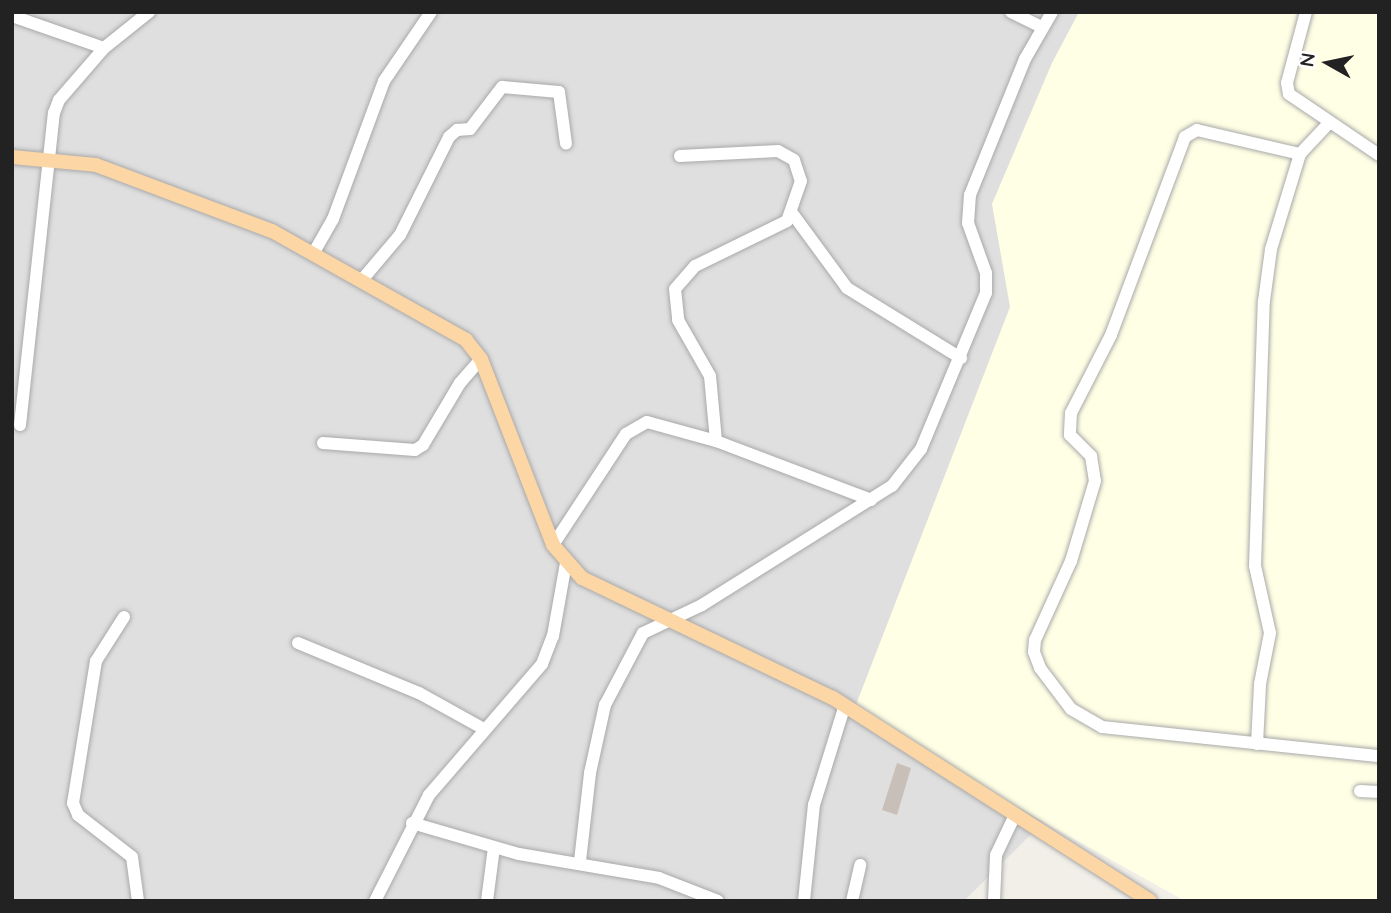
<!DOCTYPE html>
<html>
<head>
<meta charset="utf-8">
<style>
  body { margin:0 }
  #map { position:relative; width:1391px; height:913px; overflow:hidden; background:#f2efe9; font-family:Quicksand,sans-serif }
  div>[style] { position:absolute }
  .residential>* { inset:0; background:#e0dfdf }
  .education>* { inset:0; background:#ffffe5 }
  .building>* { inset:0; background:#c7bfb8 }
  .roads { filter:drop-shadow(0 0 2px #a9a9a9) drop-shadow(0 0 2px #a9a9a9) }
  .minor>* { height:12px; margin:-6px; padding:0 6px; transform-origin:6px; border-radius:6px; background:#fff }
  .major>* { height:14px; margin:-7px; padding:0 7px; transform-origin:7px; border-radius:7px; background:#fcd6a4 }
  span { translate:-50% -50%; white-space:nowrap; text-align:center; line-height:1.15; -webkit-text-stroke:5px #fff; paint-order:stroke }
  .frame { position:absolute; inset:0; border:14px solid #222; pointer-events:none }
  .north { position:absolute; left:1293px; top:28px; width:70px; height:70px; -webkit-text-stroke:5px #fff; paint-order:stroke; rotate:279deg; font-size:19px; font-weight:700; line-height:28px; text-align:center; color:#222 }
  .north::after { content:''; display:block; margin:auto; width:24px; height:32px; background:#222; clip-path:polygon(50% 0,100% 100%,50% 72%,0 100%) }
</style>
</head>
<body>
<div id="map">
  <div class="residential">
    <div style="clip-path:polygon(12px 12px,1341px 12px,1379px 488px,964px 901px,12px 901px)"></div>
  </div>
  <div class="education">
    <div style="clip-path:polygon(1079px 12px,1379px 12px,1379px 901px,1185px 901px,852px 715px,1010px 307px,992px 204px,1052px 63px)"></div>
  </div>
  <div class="building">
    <div style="clip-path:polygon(897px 763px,911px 768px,897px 815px,882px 810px)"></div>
  </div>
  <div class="roads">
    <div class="minor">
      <div style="left:1011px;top:12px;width:34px;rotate:26deg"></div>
      <div style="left:1306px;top:12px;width:73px;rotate:105deg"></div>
      <div style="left:1287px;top:83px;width:11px;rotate:80deg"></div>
      <div style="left:1289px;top:94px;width:109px;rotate:34.1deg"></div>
      <div style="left:12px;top:16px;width:97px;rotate:19.2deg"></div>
      <div style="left:1329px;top:123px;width:42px;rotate:133.1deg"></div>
      <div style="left:1300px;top:154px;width:106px;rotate:-166.9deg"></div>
      <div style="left:1197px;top:130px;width:14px;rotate:150deg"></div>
      <div style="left:1185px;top:137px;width:211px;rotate:110.5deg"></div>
      <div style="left:1111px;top:335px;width:88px;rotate:117.1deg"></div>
      <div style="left:1071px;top:413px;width:22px;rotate:93deg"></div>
      <div style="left:1070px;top:435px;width:30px;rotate:45deg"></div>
      <div style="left:1091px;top:456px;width:25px;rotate:81deg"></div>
      <div style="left:1095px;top:481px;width:84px;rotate:106.7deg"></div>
      <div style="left:1071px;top:561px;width:87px;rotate:114.5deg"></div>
      <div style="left:1035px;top:640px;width:12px;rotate:95deg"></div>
      <div style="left:1034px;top:652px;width:17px;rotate:69deg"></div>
      <div style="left:1040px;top:668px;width:51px;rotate:52.9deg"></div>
      <div style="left:1071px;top:709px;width:36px;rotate:30deg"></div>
      <div style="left:1102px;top:727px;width:279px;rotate:6deg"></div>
      <div style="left:680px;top:156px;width:98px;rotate:-2.9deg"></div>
      <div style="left:778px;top:151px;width:18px;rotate:29deg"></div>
      <div style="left:794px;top:160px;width:22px;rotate:72deg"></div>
      <div style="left:801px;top:181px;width:42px;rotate:109.3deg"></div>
      <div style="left:787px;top:221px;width:102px;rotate:153.9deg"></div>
      <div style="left:695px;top:266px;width:30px;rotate:131deg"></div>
      <div style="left:675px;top:289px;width:31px;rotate:84deg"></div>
      <div style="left:678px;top:320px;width:64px;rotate:60.3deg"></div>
      <div style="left:710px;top:376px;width:65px;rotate:84.7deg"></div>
      <div style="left:792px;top:213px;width:93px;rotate:53.7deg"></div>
      <div style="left:847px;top:288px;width:134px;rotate:31.6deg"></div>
      <div style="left:313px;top:254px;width:40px;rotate:-60.3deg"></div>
      <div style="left:333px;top:219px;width:147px;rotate:-69.7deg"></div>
      <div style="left:384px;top:81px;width:83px;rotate:-55.7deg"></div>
      <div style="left:361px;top:281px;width:60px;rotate:-49.7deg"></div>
      <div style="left:400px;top:235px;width:110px;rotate:-63.4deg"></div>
      <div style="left:449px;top:137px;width:11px;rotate:-41deg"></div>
      <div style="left:457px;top:130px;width:13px;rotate:-4deg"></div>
      <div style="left:470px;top:129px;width:53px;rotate:-52.7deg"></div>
      <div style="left:502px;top:87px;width:57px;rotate:5deg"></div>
      <div style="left:559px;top:92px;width:52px;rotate:82.3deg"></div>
      <div style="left:20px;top:425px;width:314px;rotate:-83.8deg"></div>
      <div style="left:54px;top:113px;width:14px;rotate:-69deg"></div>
      <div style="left:59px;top:100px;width:69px;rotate:-49.1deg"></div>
      <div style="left:104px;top:48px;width:58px;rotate:-38.7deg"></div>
      <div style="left:323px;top:443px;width:92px;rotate:4.4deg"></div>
      <div style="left:415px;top:450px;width:9px;rotate:-32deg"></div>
      <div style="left:423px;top:445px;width:72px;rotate:-59.2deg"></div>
      <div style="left:460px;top:383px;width:32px;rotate:-49deg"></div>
      <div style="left:553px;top:545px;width:133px;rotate:-56.7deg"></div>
      <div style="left:626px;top:434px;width:24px;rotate:-30deg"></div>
      <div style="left:647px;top:422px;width:72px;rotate:15.4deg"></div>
      <div style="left:716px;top:441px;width:166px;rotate:20.8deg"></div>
      <div style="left:124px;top:617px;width:52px;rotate:122.5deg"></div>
      <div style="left:96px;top:661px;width:144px;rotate:99.2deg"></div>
      <div style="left:73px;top:803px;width:13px;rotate:67deg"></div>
      <div style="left:78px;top:815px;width:68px;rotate:37.9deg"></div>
      <div style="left:132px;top:857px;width:44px;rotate:82.2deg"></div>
      <div style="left:298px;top:643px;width:131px;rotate:22.5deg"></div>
      <div style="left:419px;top:693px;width:74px;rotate:29deg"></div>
      <div style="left:1257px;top:744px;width:60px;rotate:-87.1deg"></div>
      <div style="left:1260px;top:684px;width:52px;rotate:-78.9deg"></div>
      <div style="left:1270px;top:633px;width:69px;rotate:-102.6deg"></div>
      <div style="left:1255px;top:566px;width:265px;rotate:-88.1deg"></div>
      <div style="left:1264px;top:301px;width:52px;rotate:-82.3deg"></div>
      <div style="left:1271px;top:249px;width:99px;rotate:-73deg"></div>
      <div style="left:1360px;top:791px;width:19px;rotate:3deg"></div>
      <div style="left:412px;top:823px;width:111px;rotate:16.2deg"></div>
      <div style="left:519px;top:854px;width:142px;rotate:9.7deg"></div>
      <div style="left:659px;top:878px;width:63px;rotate:21.3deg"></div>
      <div style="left:580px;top:861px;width:89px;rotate:-83.5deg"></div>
      <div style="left:590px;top:773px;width:70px;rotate:-77.6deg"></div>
      <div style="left:605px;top:705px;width:81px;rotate:-62.2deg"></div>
      <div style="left:643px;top:633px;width:65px;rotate:-25.4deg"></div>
      <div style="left:702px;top:605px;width:224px;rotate:-32.1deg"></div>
      <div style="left:892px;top:486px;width:47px;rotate:-51.9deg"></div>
      <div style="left:921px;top:449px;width:169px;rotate:-67.4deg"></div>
      <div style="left:986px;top:293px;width:20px;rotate:-90deg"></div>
      <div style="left:986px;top:273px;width:53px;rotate:-109.8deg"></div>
      <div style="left:968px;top:223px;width:28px;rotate:-86deg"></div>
      <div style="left:970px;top:195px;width:147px;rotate:-68deg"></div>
      <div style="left:1025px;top:59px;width:54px;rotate:-60.1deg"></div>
      <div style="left:375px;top:901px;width:119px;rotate:-63deg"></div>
      <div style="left:429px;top:795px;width:173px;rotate:-49.2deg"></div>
      <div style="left:542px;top:664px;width:30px;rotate:-69deg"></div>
      <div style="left:553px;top:636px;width:74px;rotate:-79.9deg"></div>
      <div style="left:487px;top:901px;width:54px;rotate:-82.6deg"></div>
      <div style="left:804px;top:901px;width:97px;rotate:-84.1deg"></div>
      <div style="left:814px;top:805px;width:102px;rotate:-72.8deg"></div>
      <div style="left:852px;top:901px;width:37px;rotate:-77deg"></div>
      <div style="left:994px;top:901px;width:46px;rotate:-87.5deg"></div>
      <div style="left:996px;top:855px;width:44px;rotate:-64.6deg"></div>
    </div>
    <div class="major">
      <div style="left:12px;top:157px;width:84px;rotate:5.4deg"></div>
      <div style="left:96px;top:165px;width:188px;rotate:20.6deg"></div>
      <div style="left:272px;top:231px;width:223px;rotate:29.3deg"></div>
      <div style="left:466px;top:340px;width:24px;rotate:52deg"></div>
      <div style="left:481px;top:359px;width:199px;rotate:68.8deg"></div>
      <div style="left:553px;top:545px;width:44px;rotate:48.7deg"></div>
      <div style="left:582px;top:578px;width:278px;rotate:25.6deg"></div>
      <div style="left:833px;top:698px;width:376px;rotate:32.6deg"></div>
    </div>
  </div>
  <div class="frame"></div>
  <div class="north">N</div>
</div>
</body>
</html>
